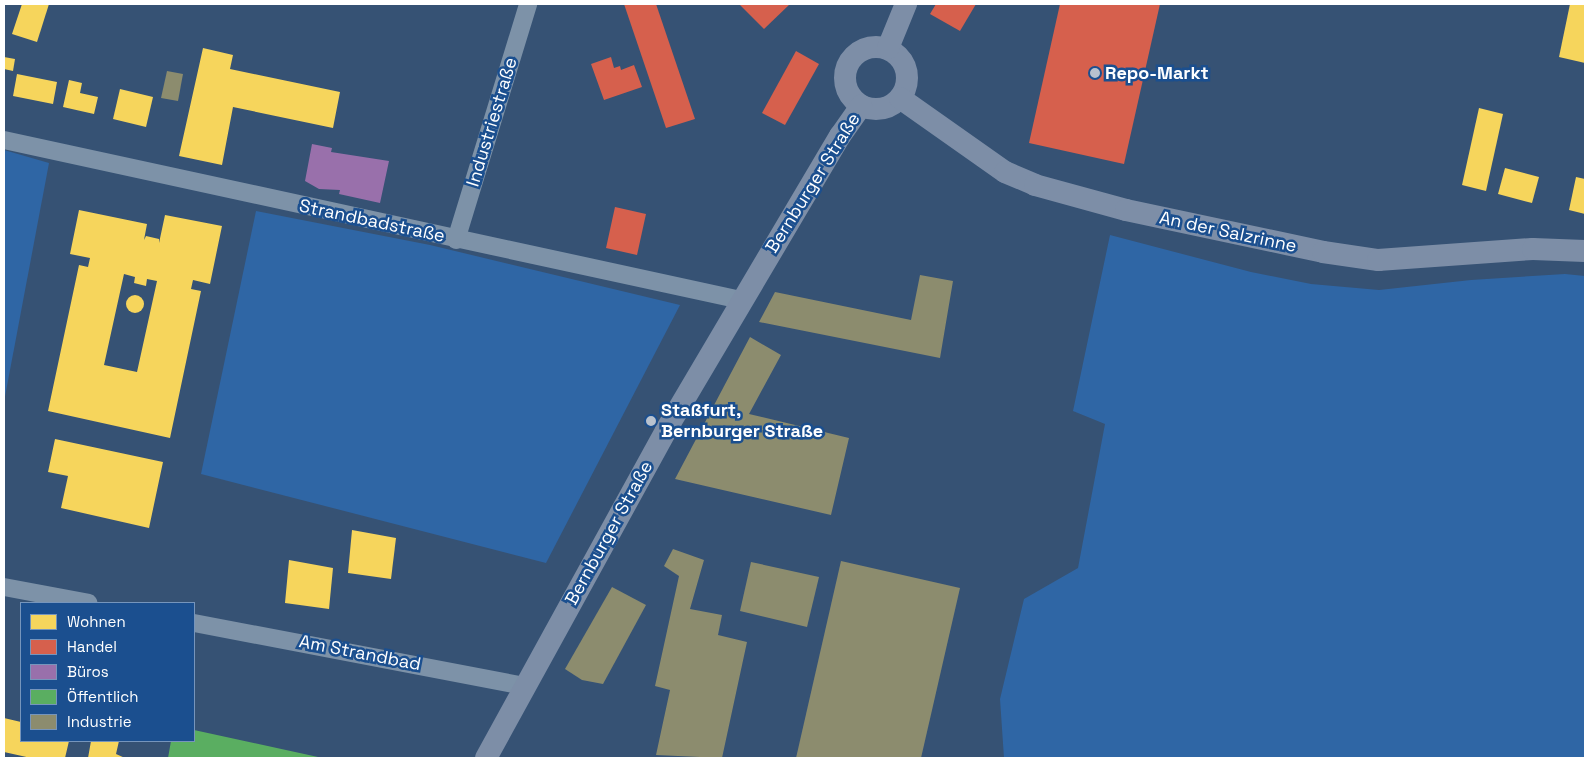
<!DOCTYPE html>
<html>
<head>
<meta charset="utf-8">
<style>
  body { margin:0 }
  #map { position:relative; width:1589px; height:762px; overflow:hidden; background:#365274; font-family:"Space Grotesk",sans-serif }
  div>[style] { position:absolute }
  .green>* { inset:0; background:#2f66a5 }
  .homes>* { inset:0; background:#f6d55c }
  .round { border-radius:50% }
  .shops>* { inset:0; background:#d6604d }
  .offices>* { inset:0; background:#9970ab }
  .public>* { inset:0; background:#5aae61 }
  .industry>* { inset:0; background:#8c8c6e }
  .minor>* { height:18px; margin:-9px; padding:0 9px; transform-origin:9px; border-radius:9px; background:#7d92a8 }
  .major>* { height:22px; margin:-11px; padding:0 11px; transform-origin:11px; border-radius:11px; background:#7d8ea7 }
  .major>.ring { margin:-11px; padding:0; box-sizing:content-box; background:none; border:22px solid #7d8ea7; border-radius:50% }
  .dots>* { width:14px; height:14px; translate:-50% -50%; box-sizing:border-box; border:2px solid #1b4f8f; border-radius:50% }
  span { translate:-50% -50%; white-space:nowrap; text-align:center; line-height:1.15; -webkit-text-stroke:5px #1b4f8f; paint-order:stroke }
  .poi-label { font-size:18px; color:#fff; font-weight:700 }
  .left { translate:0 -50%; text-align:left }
  .street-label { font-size:18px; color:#fff }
  .frame { position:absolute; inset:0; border:5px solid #fff; pointer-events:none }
  .legend { position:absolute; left:20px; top:602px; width:175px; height:140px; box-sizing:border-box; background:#1b4f8f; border:1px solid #7695bc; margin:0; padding:6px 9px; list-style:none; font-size:15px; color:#fff }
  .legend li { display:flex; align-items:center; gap:10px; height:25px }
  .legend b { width:25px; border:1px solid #7695bc }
</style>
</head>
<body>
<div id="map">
  <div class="green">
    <div style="clip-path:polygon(4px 150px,49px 163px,4px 402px)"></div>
    <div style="clip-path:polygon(256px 211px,430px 245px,680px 305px,546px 563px,201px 474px)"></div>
    <div style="clip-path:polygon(1110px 235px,1251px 272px,1311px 284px,1379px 290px,1471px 280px,1565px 274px,1585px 276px,1585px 758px,1004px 758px,1000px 699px,1024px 599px,1078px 568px,1105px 424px,1073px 411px)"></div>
  </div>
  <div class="homes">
    <div style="clip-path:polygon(22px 4px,49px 4px,37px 42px,12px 34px)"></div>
    <div style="clip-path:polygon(1570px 4px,1585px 4px,1585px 63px,1559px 57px)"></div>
    <div style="clip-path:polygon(203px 48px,233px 55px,230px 69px,340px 92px,333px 128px,233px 107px,222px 165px,179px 156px)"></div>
    <div style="clip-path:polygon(4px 57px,15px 59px,13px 71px,4px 69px)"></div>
    <div style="clip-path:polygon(17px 74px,57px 82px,53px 104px,13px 96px)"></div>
    <div style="clip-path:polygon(69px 80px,82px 83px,80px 93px,98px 97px,94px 114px,63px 107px)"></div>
    <div style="clip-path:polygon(120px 89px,153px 97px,146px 127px,113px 119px)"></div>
    <div style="clip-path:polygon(1479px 108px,1503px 114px,1486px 191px,1462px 185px)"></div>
    <div style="clip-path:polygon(1505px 168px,1539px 177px,1532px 203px,1498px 194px)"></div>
    <div style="clip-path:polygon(1576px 177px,1585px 179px,1585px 214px,1569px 210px)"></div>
    <div style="clip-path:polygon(evenodd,79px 210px,147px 224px,144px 240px,146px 236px,159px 239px,159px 243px,165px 215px,222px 226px,210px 284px,193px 280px,191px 289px,201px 291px,170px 438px,48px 411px,79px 265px,88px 267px,90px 258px,70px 254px,79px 210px,124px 274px,135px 277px,134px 283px,146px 286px,147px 279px,157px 281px,137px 372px,104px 365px,124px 274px)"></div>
    <div class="round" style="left:126px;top:295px;width:18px;height:18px"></div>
    <div style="clip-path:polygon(55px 439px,163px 462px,149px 528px,61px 508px,68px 476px,48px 472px)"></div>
    <div style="clip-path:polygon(352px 530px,396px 538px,391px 579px,348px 573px)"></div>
    <div style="clip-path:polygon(289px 560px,333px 568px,329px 609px,285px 603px)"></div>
    <div style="clip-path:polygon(4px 718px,21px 722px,21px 741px,69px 741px,65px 758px,31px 758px,4px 752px)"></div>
    <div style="clip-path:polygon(91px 741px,119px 741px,116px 754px,125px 758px,88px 758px)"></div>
  </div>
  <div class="shops">
    <div style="clip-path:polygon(624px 4px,656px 4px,695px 119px,666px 128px)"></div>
    <div style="clip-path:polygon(739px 4px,790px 4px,764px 29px)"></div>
    <div style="clip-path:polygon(936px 4px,976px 4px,960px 31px,930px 14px)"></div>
    <div style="clip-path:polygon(1060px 4px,1160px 4px,1124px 164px,1029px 143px)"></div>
    <div style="clip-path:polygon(796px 51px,819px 64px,785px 125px,762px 113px)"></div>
    <div style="clip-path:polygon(611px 57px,614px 68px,620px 66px,621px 70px,634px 65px,642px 87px,604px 100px,591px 64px)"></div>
    <div style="clip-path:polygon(615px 207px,646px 214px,637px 255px,606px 248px)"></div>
  </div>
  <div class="offices">
    <div style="clip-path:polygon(312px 144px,332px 148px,331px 152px,389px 161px,380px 203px,339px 194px,340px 190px,319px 189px,305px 181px)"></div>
  </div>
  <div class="public">
    <div style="clip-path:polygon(194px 730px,318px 757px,317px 758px,168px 758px,171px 741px,194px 741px)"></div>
  </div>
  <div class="industry">
    <div style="clip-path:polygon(167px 71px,183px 74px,178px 101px,161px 98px)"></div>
    <div style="clip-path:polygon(920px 275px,953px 281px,940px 358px,759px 322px,775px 292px,911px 320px)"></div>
    <div style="clip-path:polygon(750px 337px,781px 355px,749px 414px,849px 438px,831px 515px,675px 479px)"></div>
    <div style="clip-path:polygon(673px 549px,704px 560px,690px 609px,722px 615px,718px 635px,747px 642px,722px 758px,656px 755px,670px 690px,655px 686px,679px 576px,664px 566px)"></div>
    <div style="clip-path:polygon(841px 561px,960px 588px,921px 758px,796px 758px)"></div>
    <div style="clip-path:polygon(751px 562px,819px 577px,807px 627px,740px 611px)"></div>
    <div style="clip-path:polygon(612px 587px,646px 605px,603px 684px,582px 680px,565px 669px)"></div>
  </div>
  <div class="minor">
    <div style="left:4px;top:140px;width:754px;rotate:12.25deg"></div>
    <div style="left:456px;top:240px;width:247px;rotate:-73deg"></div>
    <div style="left:4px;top:587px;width:86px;rotate:10.7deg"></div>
    <div style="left:194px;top:623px;width:337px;rotate:10.8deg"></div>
  </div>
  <div class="major">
    <div class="ring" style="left:845px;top:47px;width:40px;height:40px"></div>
    <div style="left:888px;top:48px;width:48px;rotate:-67.8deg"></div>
    <div style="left:900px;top:98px;width:128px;rotate:35.2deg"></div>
    <div style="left:1005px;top:172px;width:33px;rotate:23deg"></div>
    <div style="left:1035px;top:185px;width:94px;rotate:15.4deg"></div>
    <div style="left:1126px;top:210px;width:201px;rotate:12deg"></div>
    <div style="left:1323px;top:252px;width:56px;rotate:8.3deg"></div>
    <div style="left:1378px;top:260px;width:155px;rotate:-4.1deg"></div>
    <div style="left:1533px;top:249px;width:52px;rotate:2.2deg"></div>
    <div style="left:486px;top:758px;width:374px;rotate:-61.2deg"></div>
    <div style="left:666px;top:430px;width:342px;rotate:-59.4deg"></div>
    <div style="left:840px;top:136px;width:37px;rotate:-55deg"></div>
  </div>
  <div class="dots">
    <div style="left:1095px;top:73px;background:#b9c2ce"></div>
    <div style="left:651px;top:421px;background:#b9c2ce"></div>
  </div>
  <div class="poi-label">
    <span class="left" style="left:1105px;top:73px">Repo-Markt</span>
    <span class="left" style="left:661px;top:421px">Staßfurt,<br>Bernburger Straße</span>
  </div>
  <div class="street-label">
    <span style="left:492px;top:122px;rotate:-73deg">Industriestraße</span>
    <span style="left:813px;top:183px;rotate:-58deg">Bernburger Straße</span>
    <span style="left:372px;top:221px;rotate:12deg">Strandbadstraße</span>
    <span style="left:1228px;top:232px;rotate:12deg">An der Salzrinne</span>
    <span style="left:609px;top:533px;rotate:-61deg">Bernburger Straße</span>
    <span style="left:360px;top:653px;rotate:11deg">Am Strandbad</span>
  </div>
  <div class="frame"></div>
  <ul class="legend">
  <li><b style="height:14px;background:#f6d55c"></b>Wohnen</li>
  <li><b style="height:14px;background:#d6604d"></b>Handel</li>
  <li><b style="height:14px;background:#9970ab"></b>Büros</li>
  <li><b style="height:14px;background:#5aae61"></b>Öffentlich</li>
  <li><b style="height:14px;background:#8c8c6e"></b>Industrie</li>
  </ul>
</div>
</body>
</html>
